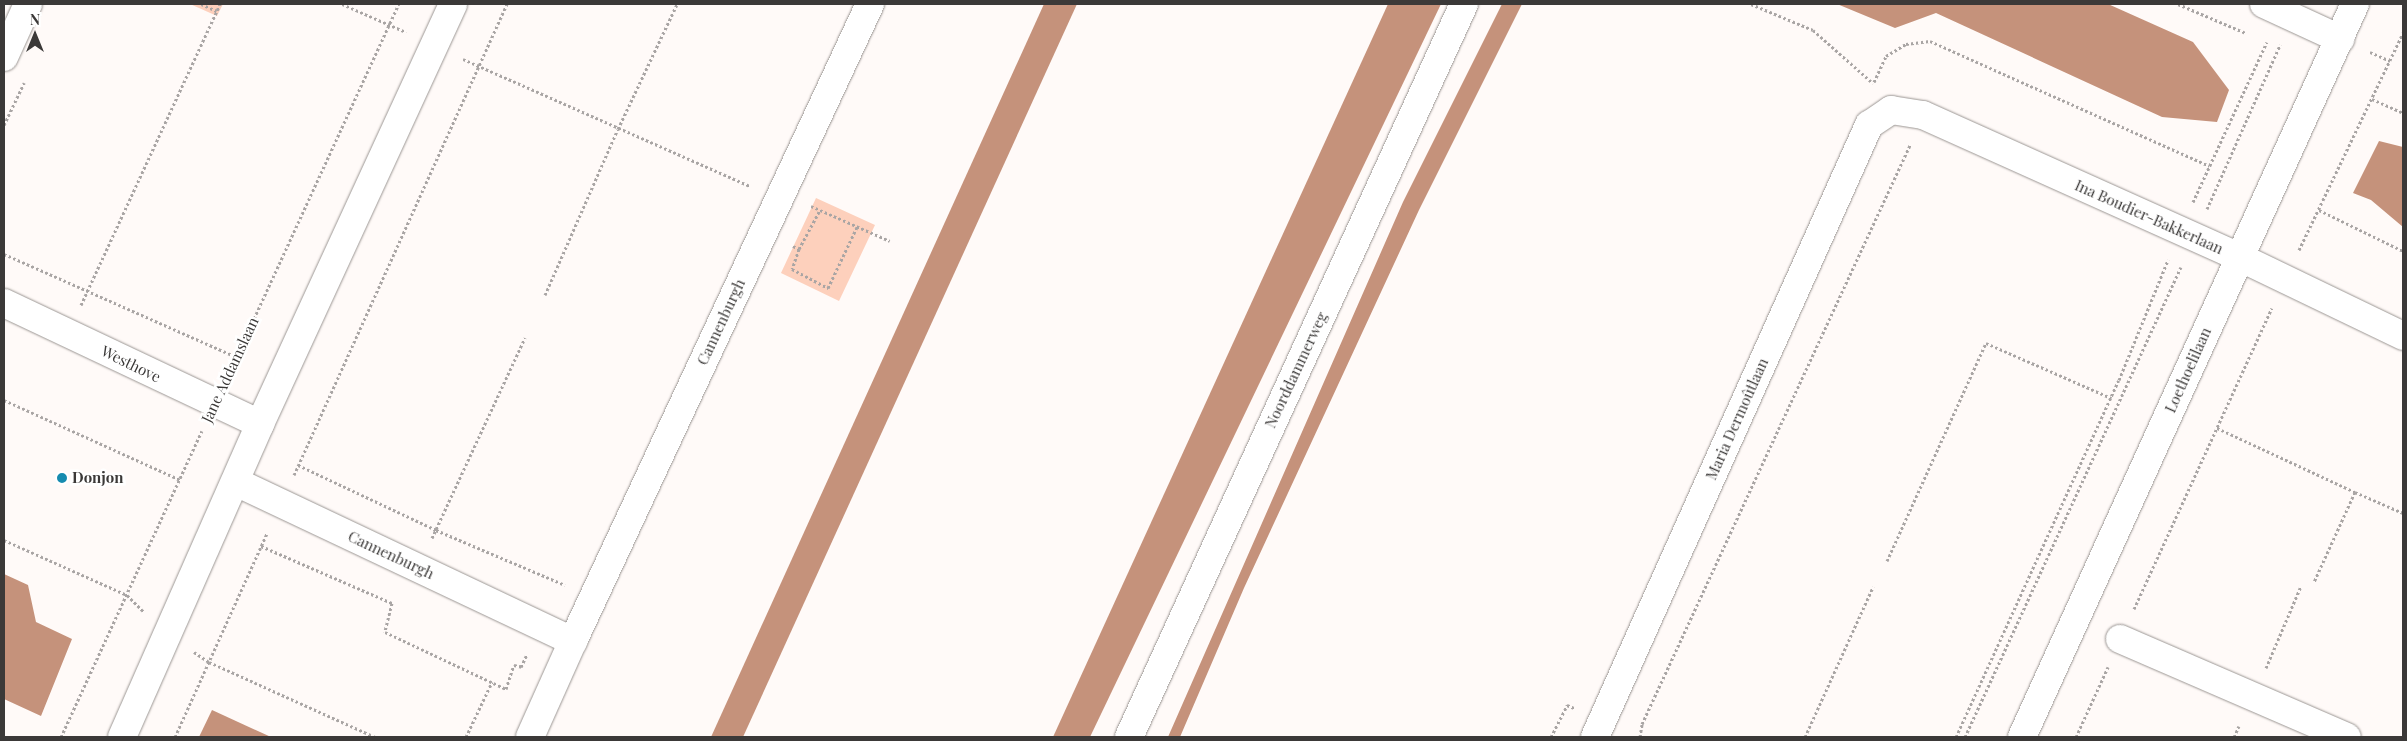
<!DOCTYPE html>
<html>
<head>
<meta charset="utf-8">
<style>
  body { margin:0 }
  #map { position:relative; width:2407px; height:741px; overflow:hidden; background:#fffaf8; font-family:"Playfair Display",serif }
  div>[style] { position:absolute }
  .green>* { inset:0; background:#fdd0bc }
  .water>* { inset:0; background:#c5927b }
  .path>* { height:3px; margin-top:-1.5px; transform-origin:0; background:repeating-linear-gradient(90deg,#a9a5a4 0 2.5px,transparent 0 5px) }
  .roads { filter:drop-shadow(0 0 1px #9b9693) drop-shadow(0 0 1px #9b9693) }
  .minor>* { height:28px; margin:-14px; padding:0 14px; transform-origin:14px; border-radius:14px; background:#fff }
  .dots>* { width:14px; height:14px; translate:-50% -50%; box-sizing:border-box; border:2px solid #fff; border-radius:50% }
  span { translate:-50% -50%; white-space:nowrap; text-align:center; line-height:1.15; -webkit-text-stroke:5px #fff; paint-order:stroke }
  .street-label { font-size:15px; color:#3b3938 }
  .poi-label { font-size:15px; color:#3b3938; font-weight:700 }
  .left { translate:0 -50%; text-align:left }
  .frame { position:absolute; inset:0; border:5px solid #3b3938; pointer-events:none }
  .north { position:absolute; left:10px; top:10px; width:50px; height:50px; -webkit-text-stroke:4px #fff; paint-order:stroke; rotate:0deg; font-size:14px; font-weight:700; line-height:20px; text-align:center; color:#3b3938 }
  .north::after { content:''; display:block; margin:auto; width:18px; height:22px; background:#3b3938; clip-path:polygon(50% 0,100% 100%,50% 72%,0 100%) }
</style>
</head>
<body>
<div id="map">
  <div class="green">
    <div style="clip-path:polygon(190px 4px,223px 4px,217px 16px)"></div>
    <div style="clip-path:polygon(816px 198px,875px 225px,839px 301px,781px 273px)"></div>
  </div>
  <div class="water">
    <div style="clip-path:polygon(1044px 4px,1077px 4px,743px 737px,711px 737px)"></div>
    <div style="clip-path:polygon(1388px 4px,1441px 4px,1090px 737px,1053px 737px)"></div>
    <div style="clip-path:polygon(1502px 4px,1522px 4px,1419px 210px,1244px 588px,1180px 737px,1168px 737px,1403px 202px)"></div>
    <div style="clip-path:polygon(1837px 4px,2108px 4px,2193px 42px,2229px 90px,2217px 122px,2162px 117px,1936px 13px,1895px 28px)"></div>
    <div style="clip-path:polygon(2379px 141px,2403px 147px,2403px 227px,2371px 200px,2353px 193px)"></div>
    <div style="clip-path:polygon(4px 574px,28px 585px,36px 622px,72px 639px,41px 716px,4px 699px)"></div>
    <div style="clip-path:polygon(212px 710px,271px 737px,199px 737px)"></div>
  </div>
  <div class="path">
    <div style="left:201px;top:4px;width:17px;rotate:24deg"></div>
    <div style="left:342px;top:4px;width:70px;rotate:23.6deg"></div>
    <div style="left:1751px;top:4px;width:67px;rotate:22.8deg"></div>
    <div style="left:1813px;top:30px;width:80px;rotate:41.5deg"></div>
    <div style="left:2178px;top:4px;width:74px;rotate:23.1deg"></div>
    <div style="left:2370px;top:52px;width:22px;rotate:24deg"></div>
    <div style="left:463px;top:59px;width:314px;rotate:23.9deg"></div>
    <div style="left:1874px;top:82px;width:29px;rotate:-65deg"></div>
    <div style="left:1886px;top:56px;width:23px;rotate:-31deg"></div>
    <div style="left:1906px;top:44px;width:24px;rotate:-7deg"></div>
    <div style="left:1930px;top:41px;width:306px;rotate:24.1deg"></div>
    <div style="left:2372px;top:99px;width:34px;rotate:24deg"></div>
    <div style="left:4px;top:125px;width:47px;rotate:-64.5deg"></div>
    <div style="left:2193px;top:202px;width:176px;rotate:-65.2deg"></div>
    <div style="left:811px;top:206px;width:86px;rotate:23.9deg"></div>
    <div style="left:2207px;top:209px;width:180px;rotate:-66deg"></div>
    <div style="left:2319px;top:210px;width:93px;rotate:26deg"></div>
    <div style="left:793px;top:246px;width:7px;rotate:27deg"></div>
    <div style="left:799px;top:249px;width:21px;rotate:109deg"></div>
    <div style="left:792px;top:269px;width:41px;rotate:27.8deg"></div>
    <div style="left:828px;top:288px;width:68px;rotate:-64.6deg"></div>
    <div style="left:799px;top:249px;width:44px;rotate:-61.7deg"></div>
    <div style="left:2299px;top:250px;width:241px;rotate:-64.4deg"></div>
    <div style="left:4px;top:254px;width:254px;rotate:23.9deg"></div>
    <div style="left:545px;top:295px;width:181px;rotate:-66.3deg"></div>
    <div style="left:618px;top:129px;width:138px;rotate:-64.7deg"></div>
    <div style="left:81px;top:305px;width:332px;rotate:-65.2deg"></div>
    <div style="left:229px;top:373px;width:406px;rotate:-65.3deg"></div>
    <div style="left:4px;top:400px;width:193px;rotate:24.4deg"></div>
    <div style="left:2217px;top:428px;width:152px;rotate:24.9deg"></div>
    <div style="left:2355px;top:492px;width:99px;rotate:114.5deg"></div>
    <div style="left:298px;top:465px;width:153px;rotate:25.2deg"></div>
    <div style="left:436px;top:530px;width:140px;rotate:23.1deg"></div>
    <div style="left:294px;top:475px;width:517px;rotate:-65.67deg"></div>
    <div style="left:2355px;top:492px;width:52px;rotate:23.6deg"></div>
    <div style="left:432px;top:538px;width:221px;rotate:-65.1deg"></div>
    <div style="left:4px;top:540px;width:135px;rotate:24.1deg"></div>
    <div style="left:127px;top:595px;width:23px;rotate:45deg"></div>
    <div style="left:261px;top:546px;width:143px;rotate:23.5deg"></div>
    <div style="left:392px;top:603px;width:30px;rotate:104deg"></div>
    <div style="left:385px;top:632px;width:134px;rotate:25.2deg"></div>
    <div style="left:506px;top:689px;width:25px;rotate:-72deg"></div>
    <div style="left:514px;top:665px;width:9px;rotate:13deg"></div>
    <div style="left:1887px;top:561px;width:239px;rotate:-65.6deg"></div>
    <div style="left:1986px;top:343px;width:137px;rotate:23.7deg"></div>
    <div style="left:2134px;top:609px;width:331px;rotate:-65.4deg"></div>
    <div style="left:194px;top:652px;width:18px;rotate:34deg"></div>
    <div style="left:209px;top:662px;width:182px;rotate:24.3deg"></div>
    <div style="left:521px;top:667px;width:14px;rotate:-65deg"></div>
    <div style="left:2266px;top:668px;width:89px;rotate:-66.9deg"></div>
    <div style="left:61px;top:737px;width:337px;rotate:-65.3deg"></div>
    <div style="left:175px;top:737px;width:224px;rotate:-65.7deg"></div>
    <div style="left:466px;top:737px;width:61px;rotate:-64.7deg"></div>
    <div style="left:1551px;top:737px;width:36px;rotate:-63deg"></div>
    <div style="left:1567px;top:705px;width:8px;rotate:23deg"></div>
    <div style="left:1640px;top:737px;width:13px;rotate:-81deg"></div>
    <div style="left:1642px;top:724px;width:638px;rotate:-65.16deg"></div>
    <div style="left:1805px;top:737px;width:165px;rotate:-65.6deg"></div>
    <div style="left:1956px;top:737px;width:392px;rotate:-65.5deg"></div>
    <div style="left:2119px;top:380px;width:130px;rotate:-67.8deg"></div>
    <div style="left:1965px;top:737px;width:517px;rotate:-65.32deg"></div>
    <div style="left:2076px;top:737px;width:77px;rotate:-65.4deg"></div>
    <div style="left:2234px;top:737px;width:12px;rotate:-66deg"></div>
  </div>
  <div class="roads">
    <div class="minor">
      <div style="left:2264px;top:4px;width:84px;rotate:24.7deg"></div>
      <div style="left:4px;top:57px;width:58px;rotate:-65.6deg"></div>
      <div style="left:4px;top:303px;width:283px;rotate:25.3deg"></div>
      <div style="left:236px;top:482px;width:373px;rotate:25.3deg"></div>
      <div style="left:573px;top:641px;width:703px;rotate:-65deg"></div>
      <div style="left:2120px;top:639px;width:247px;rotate:23.4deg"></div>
      <div style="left:122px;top:737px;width:342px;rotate:-66.2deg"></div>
      <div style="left:260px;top:424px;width:462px;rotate:-65.3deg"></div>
      <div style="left:530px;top:737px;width:105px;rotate:-65.9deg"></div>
      <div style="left:1129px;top:737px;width:806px;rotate:-65.44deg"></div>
      <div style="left:1595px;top:737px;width:671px;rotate:-65.88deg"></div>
      <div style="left:1869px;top:125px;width:27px;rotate:-34deg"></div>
      <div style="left:1891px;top:110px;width:32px;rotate:9deg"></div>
      <div style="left:1923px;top:115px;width:346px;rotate:24.2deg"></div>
      <div style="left:2239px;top:257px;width:182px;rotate:25.7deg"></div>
      <div style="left:2022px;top:737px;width:805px;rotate:-65.57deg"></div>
    </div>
  </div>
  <div class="dots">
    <div style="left:62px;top:478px;background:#168baf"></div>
  </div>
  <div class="street-label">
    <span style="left:2149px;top:217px;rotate:24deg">Ina Boudier-Bakkerlaan</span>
    <span style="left:721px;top:322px;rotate:-65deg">Cannenburgh</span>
    <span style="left:131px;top:364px;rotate:26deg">Westhove</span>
    <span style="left:230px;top:370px;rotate:-65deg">Jane Addamslaan</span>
    <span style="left:1296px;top:370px;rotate:-65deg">Noorddammerweg</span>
    <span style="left:2188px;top:370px;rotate:-66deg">Loethoelilaan</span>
    <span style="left:1737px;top:419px;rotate:-66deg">Maria Dermoûtlaan</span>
    <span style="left:391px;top:555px;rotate:25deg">Cannenburgh</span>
  </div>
  <div class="poi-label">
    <span class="left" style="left:72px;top:478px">Donjon</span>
  </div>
  <div class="frame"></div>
  <div class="north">N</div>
</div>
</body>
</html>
